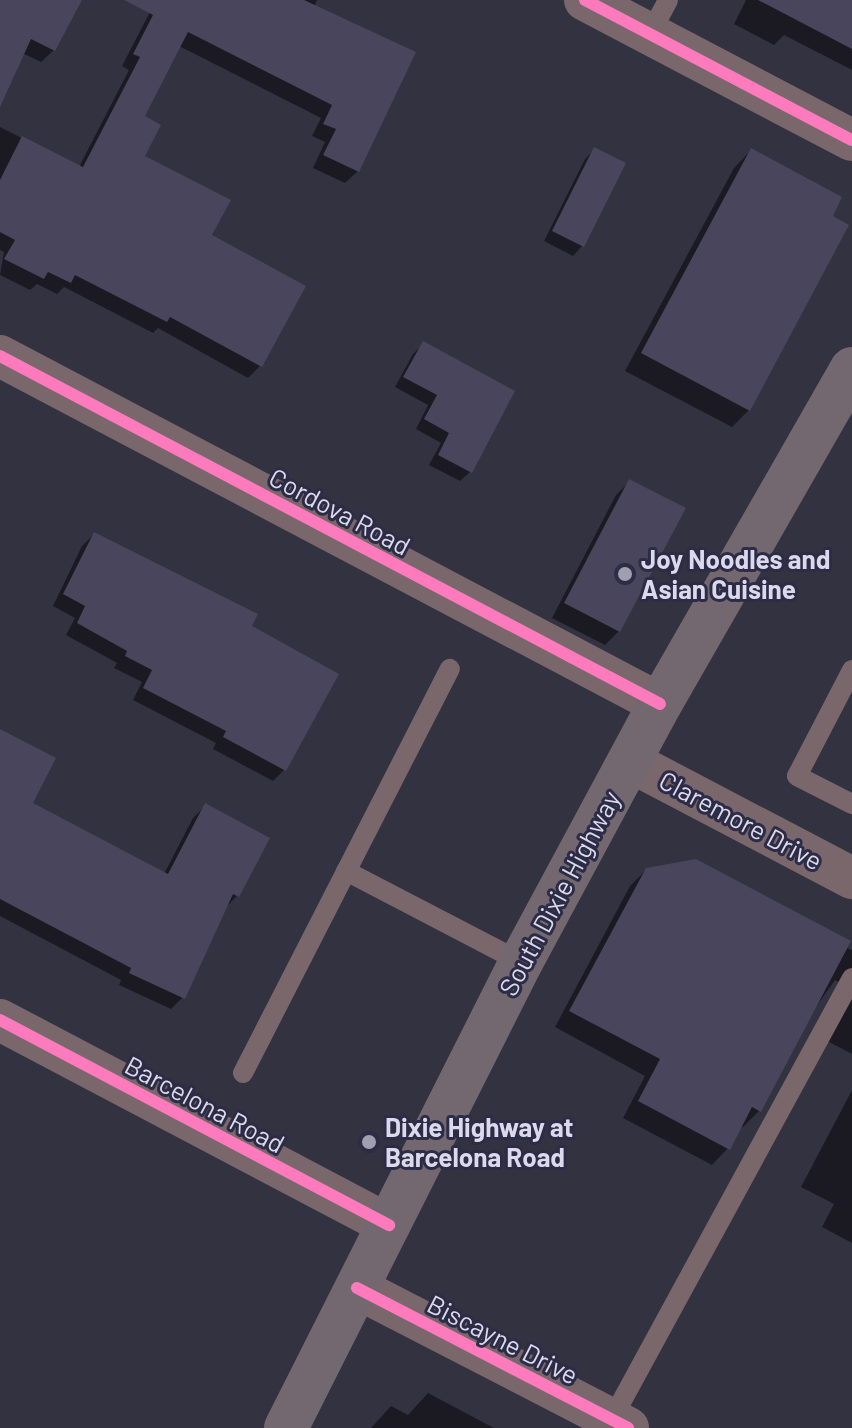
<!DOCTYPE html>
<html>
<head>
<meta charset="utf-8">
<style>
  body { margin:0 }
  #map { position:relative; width:852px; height:1428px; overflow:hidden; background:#333241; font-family:Barlow,sans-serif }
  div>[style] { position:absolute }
  .shadow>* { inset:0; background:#0007 }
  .building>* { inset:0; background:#48455c }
  .lane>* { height:20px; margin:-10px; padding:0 10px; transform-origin:10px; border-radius:10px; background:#79676c }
  .street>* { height:42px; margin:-21px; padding:0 21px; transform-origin:21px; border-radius:21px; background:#79676c }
  .primary>* { height:44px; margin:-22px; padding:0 22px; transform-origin:22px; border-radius:22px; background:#746870 }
  .cycleway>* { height:12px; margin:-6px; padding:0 6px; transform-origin:6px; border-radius:6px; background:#fd7abc }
  .dots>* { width:22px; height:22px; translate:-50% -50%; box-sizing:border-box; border:4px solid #2d2c47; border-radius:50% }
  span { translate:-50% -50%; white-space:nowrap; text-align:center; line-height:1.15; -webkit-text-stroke:6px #2d2c47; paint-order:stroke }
  .street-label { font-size:26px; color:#dadaec }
  .poi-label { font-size:26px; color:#dadaec; font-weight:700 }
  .left { translate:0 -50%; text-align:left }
</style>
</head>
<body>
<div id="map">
  <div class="shadow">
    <div style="clip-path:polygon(0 0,79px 0,54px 50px,41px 62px,22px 53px,0 102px)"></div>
    <div style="clip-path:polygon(131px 0,317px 0,314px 7px,358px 171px,345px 183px,313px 168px,325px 142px,312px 136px,321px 118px,179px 46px,142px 117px,143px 157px,210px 236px,261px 365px,248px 378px,158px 328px,153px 333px,64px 287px,57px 294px,37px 284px,30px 290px,0 275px,4px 252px,0 250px,0 127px,79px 167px,129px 70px,122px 66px,151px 10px)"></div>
    <div style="clip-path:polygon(746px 0,852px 0,852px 70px,784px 35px,774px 45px,734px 24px)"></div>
    <div style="clip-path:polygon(595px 149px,582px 246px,573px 256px,544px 241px,585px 159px)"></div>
    <div style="clip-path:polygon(751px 150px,830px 217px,749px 410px,732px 427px,625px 371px,734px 168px)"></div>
    <div style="clip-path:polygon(423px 344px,470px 472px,460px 481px,429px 465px,441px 443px,416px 429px,428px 405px,395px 387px,413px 354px)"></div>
    <div style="clip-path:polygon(630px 481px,619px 631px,605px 645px,552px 618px,616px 495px)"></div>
    <div style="clip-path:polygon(94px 534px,249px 627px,284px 770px,273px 781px,213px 749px,216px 743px,133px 700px,142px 682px,114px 668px,117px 663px,66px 635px,75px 618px,53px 606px,82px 546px)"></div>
    <div style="clip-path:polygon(0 732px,30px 804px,164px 874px,193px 818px,205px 806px,237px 896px,225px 908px,183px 997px,171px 1009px,119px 985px,121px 980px,0 916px)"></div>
    <div style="clip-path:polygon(647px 869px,852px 950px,852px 1054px,827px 1041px,847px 987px,835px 980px,806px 1021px,759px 1111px,743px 1127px,740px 1125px,728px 1148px,712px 1165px,623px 1118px,645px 1076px,555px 1027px,630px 886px)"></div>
    <div style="clip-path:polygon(852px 1090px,852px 1243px,822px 1227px,834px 1204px,801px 1187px)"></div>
    <div style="clip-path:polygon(428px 1393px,494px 1428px,371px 1428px,391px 1406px,408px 1415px)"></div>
  </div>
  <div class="building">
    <div style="clip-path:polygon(0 0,82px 0,55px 51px,31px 39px,0 107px)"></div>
    <div style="clip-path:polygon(124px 0,304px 0,416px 52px,359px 172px,323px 155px,336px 129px,323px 124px,332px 105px,188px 32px,145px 116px,161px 125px,145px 156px,231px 200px,212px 235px,306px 286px,262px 367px,170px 317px,167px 322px,75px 275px,71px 283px,48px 272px,44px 279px,4px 259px,15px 240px,0 232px,0 180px,22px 136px,83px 167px,140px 57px,133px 54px,153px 15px)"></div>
    <div style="clip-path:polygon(758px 0,852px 0,852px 49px)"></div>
    <div style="clip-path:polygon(594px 147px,626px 163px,584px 247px,552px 231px)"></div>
    <div style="clip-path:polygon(751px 148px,842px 197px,833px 216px,849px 225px,750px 411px,641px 353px)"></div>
    <div style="clip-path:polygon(423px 341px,515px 391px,472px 473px,438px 455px,449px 433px,424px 419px,437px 395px,403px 377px)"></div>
    <div style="clip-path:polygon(629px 479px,686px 508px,620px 632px,564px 603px)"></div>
    <div style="clip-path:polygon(94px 532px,258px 614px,252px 626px,339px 674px,286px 771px,223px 737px,226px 731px,143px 688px,152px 670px,125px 656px,127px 651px,77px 623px,85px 606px,63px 594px)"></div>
    <div style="clip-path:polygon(0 729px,56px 758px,33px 803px,168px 874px,205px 803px,270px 838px,239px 897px,233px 894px,185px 999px,129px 973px,131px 968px,0 899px)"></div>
    <div style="clip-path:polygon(696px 859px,851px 941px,761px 1112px,752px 1107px,730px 1150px,638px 1101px,660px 1059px,569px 1011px,646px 868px)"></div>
  </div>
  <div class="lane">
    <div style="left:650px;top:34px;width:38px;rotate:-62deg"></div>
    <div style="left:852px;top:670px;width:119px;rotate:117.4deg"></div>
    <div style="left:797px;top:776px;width:62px;rotate:27deg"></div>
    <div style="left:346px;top:871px;width:197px;rotate:27.5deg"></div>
    <div style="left:243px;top:1073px;width:454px;rotate:-62.9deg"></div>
    <div style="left:612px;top:1419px;width:502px;rotate:-61.44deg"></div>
  </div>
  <div class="street">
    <div style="left:585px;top:0;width:301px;rotate:27.7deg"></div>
    <div style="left:0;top:356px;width:746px;rotate:27.8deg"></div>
    <div style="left:629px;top:761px;width:252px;rotate:27.7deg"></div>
    <div style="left:0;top:1020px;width:440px;rotate:27.8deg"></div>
    <div style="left:357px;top:1288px;width:305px;rotate:27.3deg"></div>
  </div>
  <div class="primary">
    <div style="left:286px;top:1428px;width:522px;rotate:-63.24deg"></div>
    <div style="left:521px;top:962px;width:293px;rotate:-61.7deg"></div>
    <div style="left:660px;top:704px;width:386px;rotate:-60.2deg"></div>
  </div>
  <div class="cycleway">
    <div style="left:585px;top:0;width:301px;rotate:27.7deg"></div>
    <div style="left:0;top:356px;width:746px;rotate:27.8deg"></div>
    <div style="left:0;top:1020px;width:440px;rotate:27.8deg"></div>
    <div style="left:357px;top:1288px;width:305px;rotate:27.3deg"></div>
  </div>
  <div class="dots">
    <div style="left:625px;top:574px;background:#a09fb0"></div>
    <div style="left:369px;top:1142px;background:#a09fb0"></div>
  </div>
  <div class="street-label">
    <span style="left:340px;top:511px;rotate:28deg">Cordova Road</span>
    <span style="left:741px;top:820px;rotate:28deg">Claremore Drive</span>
    <span style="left:559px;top:893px;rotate:-62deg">South Dixie Highway</span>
    <span style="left:205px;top:1104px;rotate:28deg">Barcelona Road</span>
    <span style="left:503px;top:1339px;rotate:27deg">Biscayne Drive</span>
  </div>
  <div class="poi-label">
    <span class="left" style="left:641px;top:574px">Joy Noodles and<br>Asian Cuisine</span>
    <span class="left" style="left:385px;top:1142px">Dixie Highway at<br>Barcelona Road</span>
  </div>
</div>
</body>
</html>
